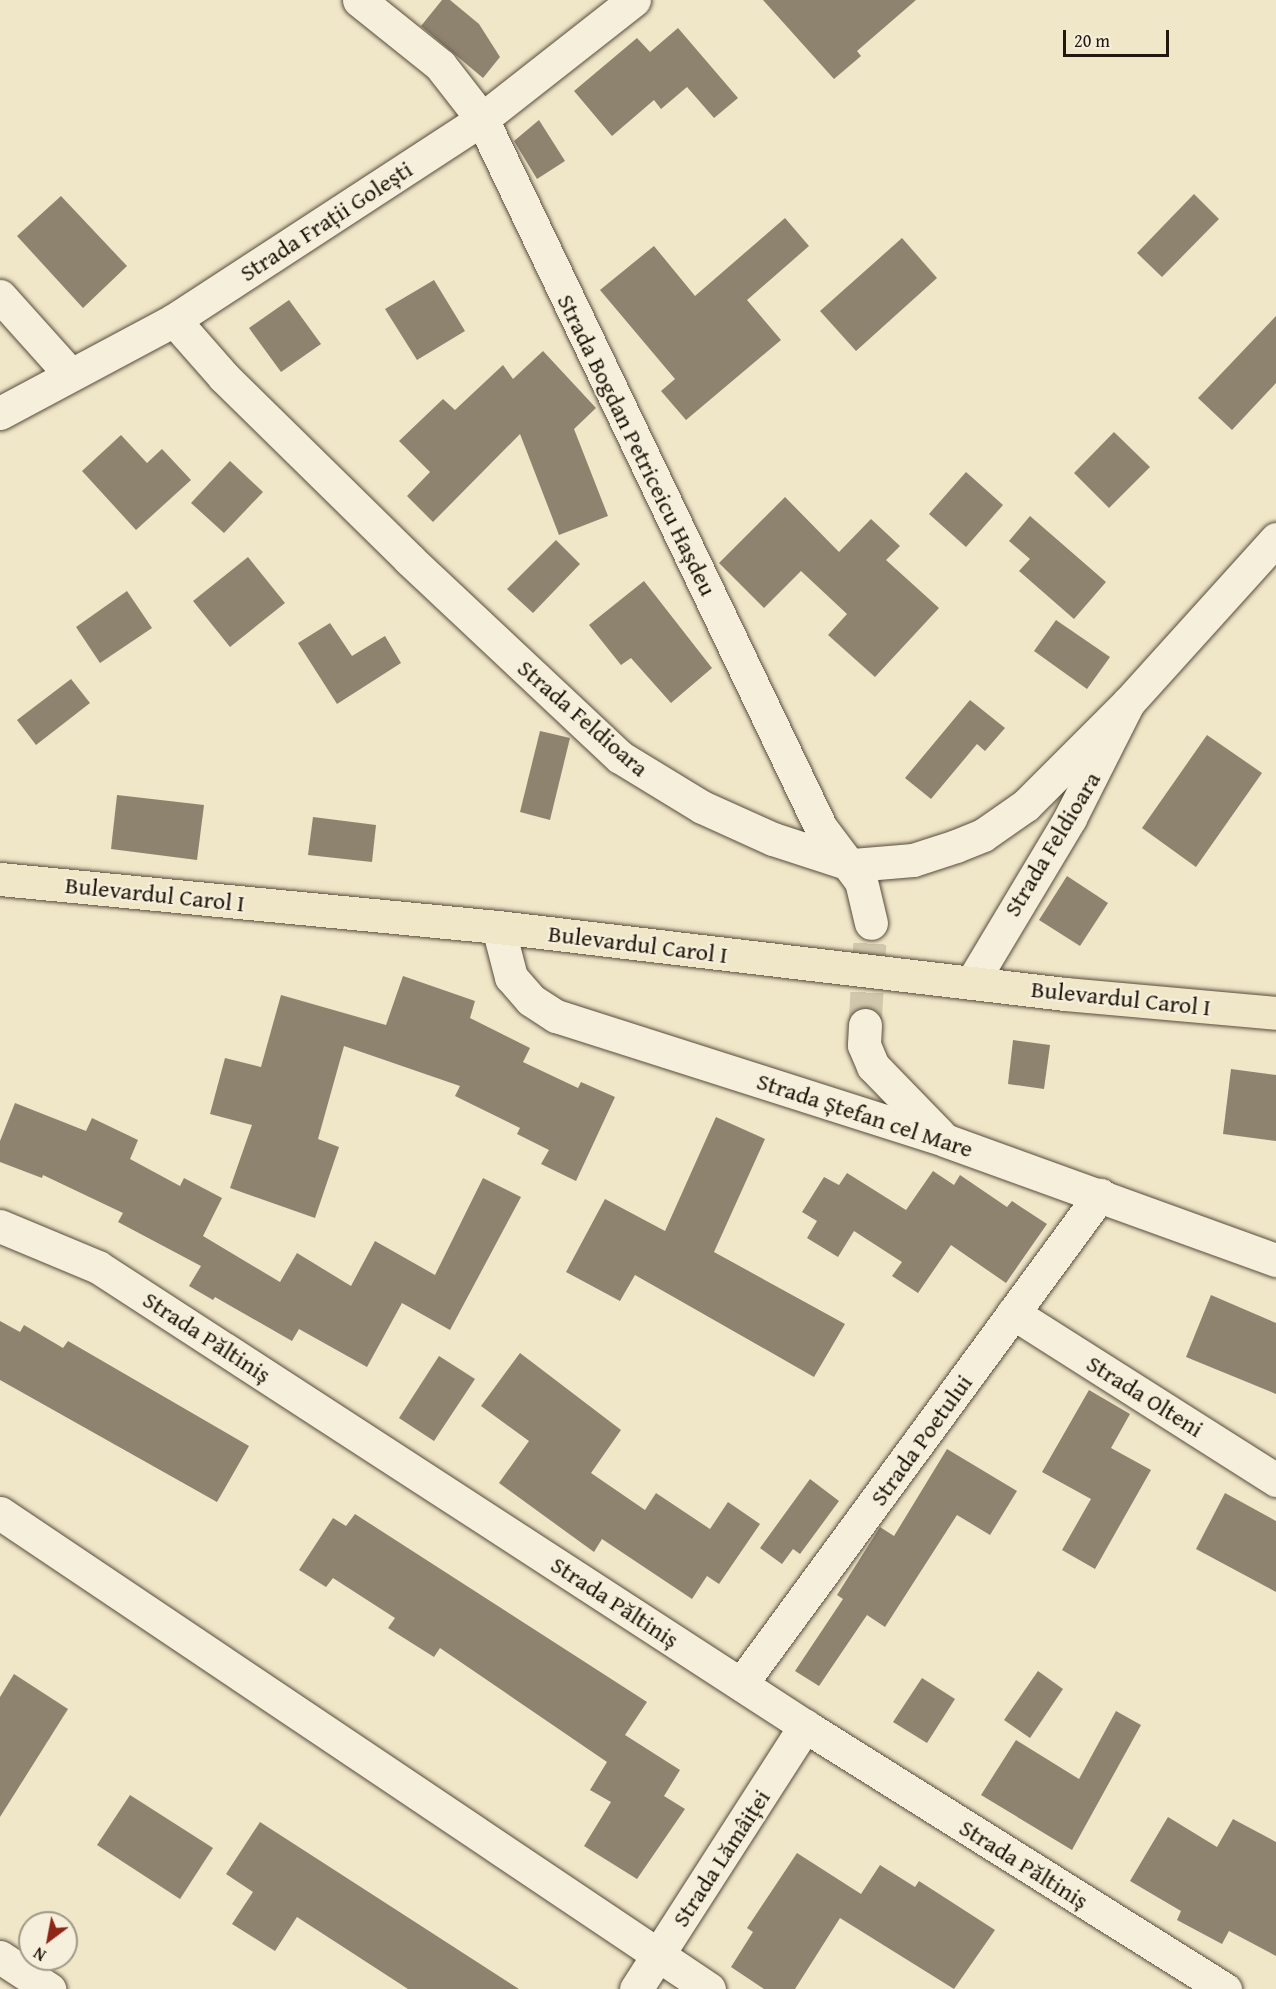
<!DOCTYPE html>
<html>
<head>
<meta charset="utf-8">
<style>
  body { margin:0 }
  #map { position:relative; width:1276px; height:1989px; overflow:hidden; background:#f0e6c8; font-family:"Gentium Book Plus",serif }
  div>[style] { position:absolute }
  .building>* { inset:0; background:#8e836f }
  .minor-tunnel>* { height:33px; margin-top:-16.5px; transform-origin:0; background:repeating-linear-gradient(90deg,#d1c7ac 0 33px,transparent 0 49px) }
  .roads { filter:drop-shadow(0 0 2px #574c3c) drop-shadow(0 0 2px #574c3c) }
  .minor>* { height:33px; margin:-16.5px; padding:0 16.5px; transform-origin:16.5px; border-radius:16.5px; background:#f5efdb }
  .major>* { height:33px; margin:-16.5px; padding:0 16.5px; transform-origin:16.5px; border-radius:16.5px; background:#f0e6c8 }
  span { translate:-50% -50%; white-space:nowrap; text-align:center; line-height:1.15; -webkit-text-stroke:4.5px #f5efdb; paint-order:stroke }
  .street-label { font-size:24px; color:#24180e }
  .north { position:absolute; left:18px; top:1911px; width:60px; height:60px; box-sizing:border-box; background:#f5efdb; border:2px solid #a19989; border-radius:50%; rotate:212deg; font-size:16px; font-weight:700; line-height:24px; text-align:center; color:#24180e }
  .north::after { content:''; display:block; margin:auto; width:21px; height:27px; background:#8f2418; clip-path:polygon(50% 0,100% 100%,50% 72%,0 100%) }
  .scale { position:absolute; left:1063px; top:30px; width:106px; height:27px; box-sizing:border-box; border:3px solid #24180e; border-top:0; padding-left:8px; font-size:18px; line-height:21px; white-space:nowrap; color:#24180e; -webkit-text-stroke:4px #f5efdb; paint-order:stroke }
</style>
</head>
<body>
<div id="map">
  <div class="building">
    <div style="clip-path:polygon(442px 0,450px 0,479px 24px,500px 57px,483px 78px,421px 26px)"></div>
    <div style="clip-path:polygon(763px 0,916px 0,857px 51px,861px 56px,834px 79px)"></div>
    <div style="clip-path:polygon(678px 28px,738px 98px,714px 118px,687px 87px,661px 109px,654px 100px,612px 136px,574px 91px,637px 38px,650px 52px)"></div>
    <div style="clip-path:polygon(539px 120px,565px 161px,537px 179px,514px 141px)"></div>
    <div style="clip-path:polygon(1194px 194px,1219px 219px,1162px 277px,1137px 253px)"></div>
    <div style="clip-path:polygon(61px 196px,127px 266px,83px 308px,17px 236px)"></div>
    <div style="clip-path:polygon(785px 218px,809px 246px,747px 300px,781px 340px,686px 420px,661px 391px,675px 379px,600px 290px,654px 246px,695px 296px)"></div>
    <div style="clip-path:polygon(902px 238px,937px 278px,856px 351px,820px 311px)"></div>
    <div style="clip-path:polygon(434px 280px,465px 331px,417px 360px,385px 309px)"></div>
    <div style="clip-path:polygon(289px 300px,321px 344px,281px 372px,249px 328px)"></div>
    <div style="clip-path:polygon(1276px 316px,1276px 383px,1232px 430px,1198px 398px)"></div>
    <div style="clip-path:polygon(543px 351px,596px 408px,574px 429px,608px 516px,559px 535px,520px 434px,433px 522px,407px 496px,430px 472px,399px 441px,443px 399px,455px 410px,503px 365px,513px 379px)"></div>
    <div style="clip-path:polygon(1114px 432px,1150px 467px,1109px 508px,1074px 473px)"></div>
    <div style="clip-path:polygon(121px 435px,147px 463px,162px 449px,191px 480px,136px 530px,82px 471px)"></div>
    <div style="clip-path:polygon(230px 461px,263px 492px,224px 533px,191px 503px)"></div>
    <div style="clip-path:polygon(966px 472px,1003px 505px,966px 547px,929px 514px)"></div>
    <div style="clip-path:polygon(785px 497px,839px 552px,871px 519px,900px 546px,886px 560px,939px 608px,875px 677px,828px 635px,847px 614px,801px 571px,764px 608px,719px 563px)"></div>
    <div style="clip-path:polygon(1030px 516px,1106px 582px,1074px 619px,1019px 571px,1030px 559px,1009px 541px)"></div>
    <div style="clip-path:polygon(556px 540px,580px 564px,533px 613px,507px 589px)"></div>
    <div style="clip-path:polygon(248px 557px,285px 603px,230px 647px,193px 601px)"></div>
    <div style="clip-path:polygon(644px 581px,712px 668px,671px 703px,631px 658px,621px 665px,589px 625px)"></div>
    <div style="clip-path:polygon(127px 591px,152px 628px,100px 663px,76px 627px)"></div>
    <div style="clip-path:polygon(1056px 620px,1110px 657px,1087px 689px,1034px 651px)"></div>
    <div style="clip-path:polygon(330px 623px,352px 656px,385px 636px,401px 663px,337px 704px,298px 643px)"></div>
    <div style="clip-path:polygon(71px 679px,90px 703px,36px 745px,17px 720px)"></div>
    <div style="clip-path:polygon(970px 700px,1005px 728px,985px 751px,977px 744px,931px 799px,905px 778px)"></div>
    <div style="clip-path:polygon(540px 731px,570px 738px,550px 820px,520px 812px)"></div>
    <div style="clip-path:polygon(1207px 735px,1262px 773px,1196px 867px,1142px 828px)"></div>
    <div style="clip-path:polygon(117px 795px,204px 805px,197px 860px,111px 849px)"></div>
    <div style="clip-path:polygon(313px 817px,376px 825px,372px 862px,308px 855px)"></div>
    <div style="clip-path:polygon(1067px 876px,1108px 903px,1080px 946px,1039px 920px)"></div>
    <div style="clip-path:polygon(403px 976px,475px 1001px,470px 1018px,530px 1048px,523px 1062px,578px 1088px,581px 1082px,615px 1097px,576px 1181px,541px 1164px,549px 1150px,517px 1134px,520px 1128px,455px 1096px,460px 1086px,344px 1046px,318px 1139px,339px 1147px,315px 1218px,230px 1188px,252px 1125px,210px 1114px,225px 1058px,261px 1067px,281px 995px,386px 1025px)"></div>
    <div style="clip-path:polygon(1013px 1040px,1050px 1045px,1044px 1089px,1008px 1084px)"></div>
    <div style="clip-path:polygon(1231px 1069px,1276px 1075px,1276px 1141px,1223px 1134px)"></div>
    <div style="clip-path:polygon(15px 1103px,86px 1131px,92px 1118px,138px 1140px,130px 1159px,180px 1186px,184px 1178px,222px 1198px,203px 1236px,280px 1282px,297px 1253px,351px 1286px,375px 1241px,435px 1275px,483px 1178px,521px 1197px,450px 1330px,402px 1303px,367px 1367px,299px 1329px,292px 1341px,215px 1297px,213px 1300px,189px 1286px,201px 1266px,118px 1222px,123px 1213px,43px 1175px,42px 1178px,0 1162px,0 1141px)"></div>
    <div style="clip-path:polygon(716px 1117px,765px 1139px,714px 1252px,845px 1324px,814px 1377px,635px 1275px,620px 1301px,566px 1272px,605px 1199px,665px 1231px)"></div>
    <div style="clip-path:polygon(933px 1171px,954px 1185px,960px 1175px,1007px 1207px,1012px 1201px,1047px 1224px,1006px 1283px,951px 1245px,918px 1293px,892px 1276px,902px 1262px,854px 1231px,838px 1257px,807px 1238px,817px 1221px,802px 1212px,824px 1177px,839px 1185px,847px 1173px,906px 1210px)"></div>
    <div style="clip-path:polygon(1211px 1295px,1276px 1323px,1276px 1394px,1186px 1357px)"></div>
    <div style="clip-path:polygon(0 1321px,20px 1332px,24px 1325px,63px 1348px,68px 1341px,249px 1446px,217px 1502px,0 1380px)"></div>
    <div style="clip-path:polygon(520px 1353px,621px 1430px,591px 1473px,645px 1510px,656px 1493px,710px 1529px,728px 1502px,760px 1524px,719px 1584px,707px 1576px,692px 1599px,602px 1539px,594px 1552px,499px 1483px,529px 1441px,481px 1406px)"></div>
    <div style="clip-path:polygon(439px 1356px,475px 1379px,434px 1441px,399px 1418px)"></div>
    <div style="clip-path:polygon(1089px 1390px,1130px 1414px,1111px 1448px,1151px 1470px,1095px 1569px,1062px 1550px,1091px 1499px,1042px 1472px)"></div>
    <div style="clip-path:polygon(947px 1449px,1017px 1491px,990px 1535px,957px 1515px,885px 1627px,867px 1615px,819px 1686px,795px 1671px,843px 1599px,837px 1595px,880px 1527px,894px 1536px)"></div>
    <div style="clip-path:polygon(810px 1479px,839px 1501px,800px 1554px,793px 1549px,782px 1564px,760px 1548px)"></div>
    <div style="clip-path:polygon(1225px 1493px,1276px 1521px,1276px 1592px,1196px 1549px)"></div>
    <div style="clip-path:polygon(355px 1514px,647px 1702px,625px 1735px,680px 1770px,664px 1796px,685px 1809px,637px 1879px,584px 1846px,611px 1802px,590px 1790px,607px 1762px,440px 1648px,434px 1657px,388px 1628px,395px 1618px,333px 1578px,326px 1587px,299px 1570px,333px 1518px,346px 1526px)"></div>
    <div style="clip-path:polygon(1038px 1671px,1063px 1689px,1030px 1738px,1004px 1720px)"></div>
    <div style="clip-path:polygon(14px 1674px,68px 1709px,0 1817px,0 1697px)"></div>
    <div style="clip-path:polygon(922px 1678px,955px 1699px,927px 1743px,893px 1722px)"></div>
    <div style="clip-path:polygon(1116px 1711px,1141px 1725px,1072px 1850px,981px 1795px,1016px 1740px,1079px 1779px)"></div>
    <div style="clip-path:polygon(130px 1795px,213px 1848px,180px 1899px,97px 1845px)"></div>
    <div style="clip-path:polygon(1168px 1817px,1217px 1847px,1233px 1819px,1276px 1842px,1276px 1956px,1229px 1931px,1222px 1944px,1177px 1920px,1181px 1911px,1130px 1881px)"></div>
    <div style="clip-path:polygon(260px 1822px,519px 1989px,408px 1989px,297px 1917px,275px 1951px,232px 1924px,253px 1892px,226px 1874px)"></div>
    <div style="clip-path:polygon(797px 1853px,861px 1894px,880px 1865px,915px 1887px,919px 1881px,995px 1930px,954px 1989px,840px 1918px,795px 1989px,764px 1989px,731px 1967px,753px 1932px,747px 1928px)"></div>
  </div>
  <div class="minor-tunnel">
    <div style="left:865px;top:1025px;width:102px;rotate:-86.6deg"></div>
  </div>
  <div class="roads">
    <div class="minor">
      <div style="left:359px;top:0;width:104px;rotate:38.7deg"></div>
      <div style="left:440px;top:65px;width:68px;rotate:52.1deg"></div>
      <div style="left:482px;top:119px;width:786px;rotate:64.45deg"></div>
      <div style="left:821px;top:828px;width:66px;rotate:53deg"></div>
      <div style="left:861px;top:881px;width:43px;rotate:76.6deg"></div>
      <div style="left:0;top:296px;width:103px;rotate:48.1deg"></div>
      <div style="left:174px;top:320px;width:76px;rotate:48.7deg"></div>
      <div style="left:224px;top:377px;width:260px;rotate:44.5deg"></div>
      <div style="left:409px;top:559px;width:289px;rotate:43.2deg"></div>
      <div style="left:620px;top:757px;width:96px;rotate:31.4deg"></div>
      <div style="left:702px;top:807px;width:78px;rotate:24.3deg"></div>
      <div style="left:773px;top:839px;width:84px;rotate:18deg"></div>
      <div style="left:853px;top:865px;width:60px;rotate:-4.8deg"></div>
      <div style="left:913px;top:860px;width:45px;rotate:-18deg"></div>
      <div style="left:956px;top:846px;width:29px;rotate:-22deg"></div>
      <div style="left:983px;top:835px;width:52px;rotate:-34.9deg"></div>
      <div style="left:1026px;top:805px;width:144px;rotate:-45deg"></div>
      <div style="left:0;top:413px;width:197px;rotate:-28.1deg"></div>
      <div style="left:174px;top:320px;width:368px;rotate:-33.1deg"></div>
      <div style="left:482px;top:119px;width:193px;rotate:-38.1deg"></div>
      <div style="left:498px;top:927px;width:52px;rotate:75.4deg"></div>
      <div style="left:511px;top:977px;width:30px;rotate:49deg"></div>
      <div style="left:531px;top:1000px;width:30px;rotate:33deg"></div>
      <div style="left:556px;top:1016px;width:410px;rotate:17.7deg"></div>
      <div style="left:947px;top:1141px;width:350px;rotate:19.9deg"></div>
      <div style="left:972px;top:982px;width:191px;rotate:-59.1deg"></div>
      <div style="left:1070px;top:818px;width:129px;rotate:-63.2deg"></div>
      <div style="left:1128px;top:703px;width:221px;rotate:-47.9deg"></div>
      <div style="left:865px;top:1025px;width:20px;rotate:93deg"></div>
      <div style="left:864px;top:1045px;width:23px;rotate:67deg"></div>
      <div style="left:873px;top:1066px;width:95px;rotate:45.9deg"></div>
      <div style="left:0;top:1226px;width:106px;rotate:22.7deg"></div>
      <div style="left:98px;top:1267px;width:843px;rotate:32.99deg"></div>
      <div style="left:805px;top:1726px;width:496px;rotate:32.1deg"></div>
      <div style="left:1013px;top:1313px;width:312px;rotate:32.4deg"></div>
      <div style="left:0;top:1513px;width:854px;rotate:33.88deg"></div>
      <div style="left:741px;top:1684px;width:607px;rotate:-53.72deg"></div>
      <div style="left:0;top:1957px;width:59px;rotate:33.1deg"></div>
      <div style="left:636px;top:1989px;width:313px;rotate:-57.3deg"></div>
    </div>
    <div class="major">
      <div style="left:0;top:879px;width:500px;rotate:5.51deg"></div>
      <div style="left:498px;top:927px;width:571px;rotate:6.74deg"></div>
      <div style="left:1065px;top:994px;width:212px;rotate:5.1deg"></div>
    </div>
  </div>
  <div class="street-label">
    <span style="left:326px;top:221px;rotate:-33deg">Strada Frații Golești</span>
    <span style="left:637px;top:445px;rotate:64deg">Strada Bogdan Petriceicu Hașdeu</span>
    <span style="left:583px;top:718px;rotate:41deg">Strada Feldioara</span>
    <span style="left:1052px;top:844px;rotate:-59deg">Strada Feldioara</span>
    <span style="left:155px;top:894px;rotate:6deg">Bulevardul Carol I</span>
    <span style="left:638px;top:944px;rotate:7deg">Bulevardul Carol I</span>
    <span style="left:1121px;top:998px;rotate:6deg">Bulevardul Carol I</span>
    <span style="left:865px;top:1115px;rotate:18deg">Strada Ștefan cel Mare</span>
    <span style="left:207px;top:1337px;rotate:33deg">Strada Păltiniș</span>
    <span style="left:1145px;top:1396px;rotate:32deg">Strada Olteni</span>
    <span style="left:921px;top:1440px;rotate:-54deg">Strada Poetului</span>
    <span style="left:615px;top:1602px;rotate:33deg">Strada Păltiniș</span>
    <span style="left:721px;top:1858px;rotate:-57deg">Strada Lămâiței</span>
    <span style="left:1024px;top:1864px;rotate:32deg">Strada Păltiniș</span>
  </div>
  <div class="north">N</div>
  <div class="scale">20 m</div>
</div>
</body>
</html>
